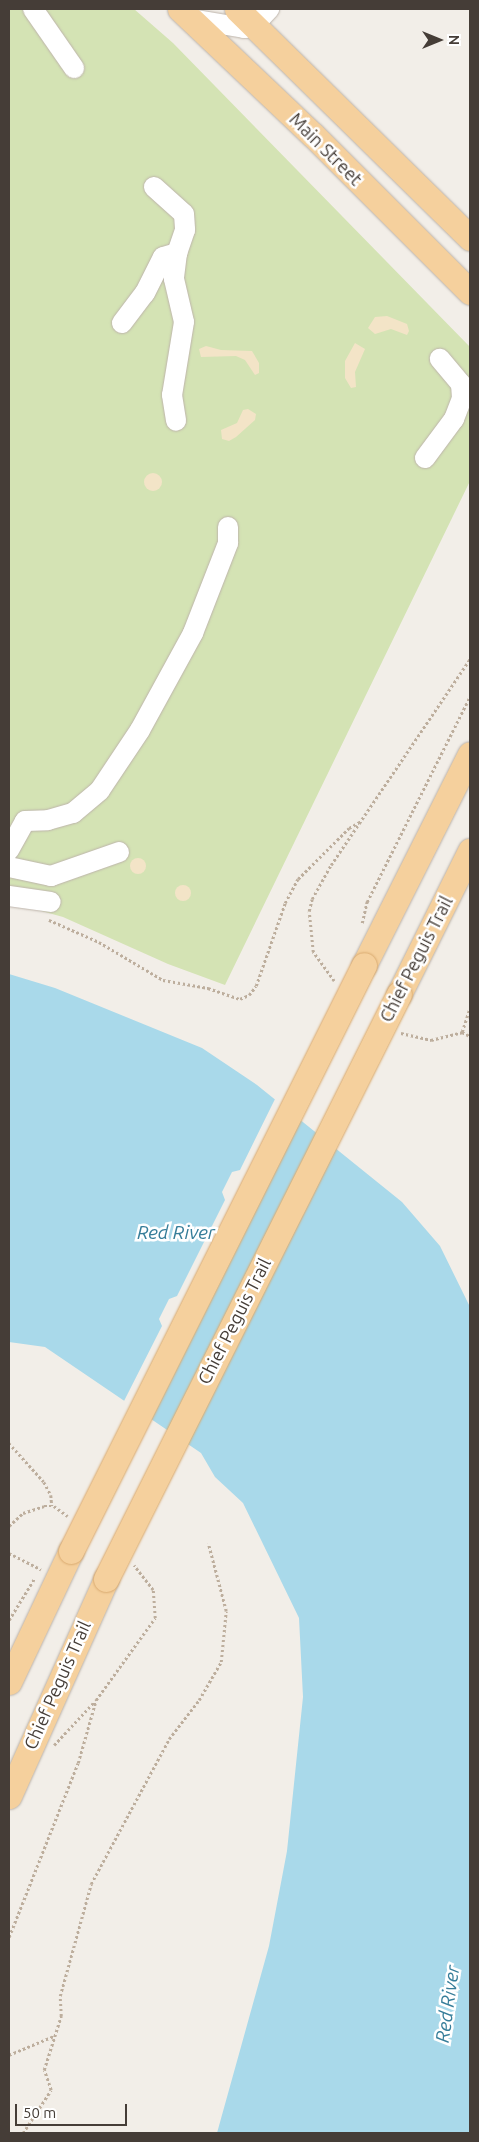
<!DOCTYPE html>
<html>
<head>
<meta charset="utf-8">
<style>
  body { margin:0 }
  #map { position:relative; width:479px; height:2142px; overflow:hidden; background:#f2eee8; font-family:Ubuntu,sans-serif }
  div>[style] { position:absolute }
  .green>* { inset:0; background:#d4e3b4 }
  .sand>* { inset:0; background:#f3e4c7 }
  .round { border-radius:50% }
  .water>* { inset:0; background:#a9d9ea }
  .pier>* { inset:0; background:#f2eee8 }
  .path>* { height:2.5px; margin-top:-1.25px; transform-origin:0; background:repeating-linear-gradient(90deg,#bdae9d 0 2.5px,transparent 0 5px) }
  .roads { filter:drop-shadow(0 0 1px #bdb4ab) drop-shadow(0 0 1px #bdb4ab) }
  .minor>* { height:20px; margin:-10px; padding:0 10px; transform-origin:10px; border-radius:10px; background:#fff }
  .major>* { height:25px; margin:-12.5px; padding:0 12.5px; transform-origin:12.5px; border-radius:12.5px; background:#f5d09d }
  .bridges { filter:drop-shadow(0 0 1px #d9aa6f) drop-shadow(0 0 1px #d9aa6f) }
  .major-bridge>* { height:25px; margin:-12.5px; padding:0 12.5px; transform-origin:12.5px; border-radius:12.5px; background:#f5d09d }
  span { translate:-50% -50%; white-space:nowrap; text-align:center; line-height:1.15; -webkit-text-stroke:5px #fff; paint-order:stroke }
  .street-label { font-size:18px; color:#453d37 }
  .water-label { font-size:19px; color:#357d99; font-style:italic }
  .frame { position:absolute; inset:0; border:10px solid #453d37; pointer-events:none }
  .north { position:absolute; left:414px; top:15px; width:50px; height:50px; -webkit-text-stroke:4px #fff; paint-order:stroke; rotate:90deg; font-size:14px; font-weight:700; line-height:20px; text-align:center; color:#453d37 }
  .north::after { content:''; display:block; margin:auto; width:18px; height:22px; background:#453d37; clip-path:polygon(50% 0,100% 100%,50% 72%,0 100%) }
  .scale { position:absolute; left:15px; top:2104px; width:112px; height:22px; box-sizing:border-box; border:2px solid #453d37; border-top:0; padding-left:6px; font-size:15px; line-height:18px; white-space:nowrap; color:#453d37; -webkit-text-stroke:4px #fff; paint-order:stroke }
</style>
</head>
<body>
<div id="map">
  <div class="green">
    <div style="clip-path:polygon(9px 9px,134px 9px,173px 43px,470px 347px,470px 481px,225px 985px,168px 964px,63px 917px,9px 902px)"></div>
  </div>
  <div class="sand">
    <div style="clip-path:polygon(387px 316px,407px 324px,409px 331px,407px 335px,391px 329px,375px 334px,368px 328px,375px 317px)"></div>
    <div style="clip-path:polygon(355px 343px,365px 349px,355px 372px,356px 387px,351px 388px,345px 378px,345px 361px)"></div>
    <div style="clip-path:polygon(206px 346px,221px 350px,252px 351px,259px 363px,259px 373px,255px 375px,245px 360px,236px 356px,201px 357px,199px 349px)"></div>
    <div style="clip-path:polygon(248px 409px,256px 414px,255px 420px,236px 437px,229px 441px,222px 439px,221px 430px,237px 423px,243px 410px)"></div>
    <div class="round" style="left:144px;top:473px;width:18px;height:18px"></div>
    <div class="round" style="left:130px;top:858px;width:16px;height:16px"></div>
    <div class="round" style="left:175px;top:885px;width:16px;height:16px"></div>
  </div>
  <div class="water">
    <div style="clip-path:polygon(9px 974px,55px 988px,202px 1048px,257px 1085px,402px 1202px,440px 1246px,470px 1307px,470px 2133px,217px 2133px,269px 1946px,287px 1851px,303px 1697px,299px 1618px,243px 1503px,215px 1477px,201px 1453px,45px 1347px,9px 1342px)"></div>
  </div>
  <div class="pier">
    <div style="clip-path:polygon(276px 1097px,301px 1118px,149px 1421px,123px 1403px,162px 1326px,159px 1319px,169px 1299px,177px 1296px,225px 1200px,222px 1192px,232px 1172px,240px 1170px)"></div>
  </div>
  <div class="path">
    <div style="left:49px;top:920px;width:55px;rotate:23.7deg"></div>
    <div style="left:99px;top:942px;width:74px;rotate:30.7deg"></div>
    <div style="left:163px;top:980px;width:46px;rotate:10.1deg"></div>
    <div style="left:208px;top:988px;width:34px;rotate:19deg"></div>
    <div style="left:240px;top:999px;width:10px;rotate:-24deg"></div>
    <div style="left:249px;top:995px;width:11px;rotate:-52deg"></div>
    <div style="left:256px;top:986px;width:88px;rotate:-70.7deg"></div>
    <div style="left:285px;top:903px;width:27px;rotate:-62deg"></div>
    <div style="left:298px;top:879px;width:72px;rotate:-45deg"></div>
    <div style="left:349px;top:828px;width:14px;rotate:-30deg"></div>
    <div style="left:362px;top:923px;width:22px;rotate:-77deg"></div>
    <div style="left:367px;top:902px;width:230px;rotate:-63.4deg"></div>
    <div style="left:334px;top:981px;width:36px;rotate:-126deg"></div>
    <div style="left:313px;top:952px;width:41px;rotate:-95.6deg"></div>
    <div style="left:309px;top:911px;width:12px;rotate:-76deg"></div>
    <div style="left:312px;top:899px;width:39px;rotate:-61deg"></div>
    <div style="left:331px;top:865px;width:249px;rotate:-56deg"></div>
    <div style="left:462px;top:1032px;width:25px;rotate:-72deg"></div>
    <div style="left:462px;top:1032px;width:9px;rotate:27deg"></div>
    <div style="left:401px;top:1033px;width:31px;rotate:13deg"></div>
    <div style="left:431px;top:1040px;width:32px;rotate:-14deg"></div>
    <div style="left:9px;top:1443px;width:52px;rotate:48.1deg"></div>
    <div style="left:44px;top:1482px;width:15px;rotate:62deg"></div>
    <div style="left:51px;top:1495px;width:11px;rotate:85deg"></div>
    <div style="left:9px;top:1526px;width:19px;rotate:-43deg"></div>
    <div style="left:23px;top:1513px;width:22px;rotate:-18deg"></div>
    <div style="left:44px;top:1506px;width:10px"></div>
    <div style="left:54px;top:1506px;width:17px;rotate:36deg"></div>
    <div style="left:9px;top:1553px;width:36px;rotate:27deg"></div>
    <div style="left:9px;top:1620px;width:48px;rotate:-58.6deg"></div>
    <div style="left:54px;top:1745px;width:60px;rotate:-47deg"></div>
    <div style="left:9px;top:1937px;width:187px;rotate:-68.4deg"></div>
    <div style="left:78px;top:1763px;width:66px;rotate:-74.1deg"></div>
    <div style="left:96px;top:1700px;width:101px;rotate:-54.3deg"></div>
    <div style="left:155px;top:1618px;width:28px;rotate:-94deg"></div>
    <div style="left:153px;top:1590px;width:31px;rotate:-128deg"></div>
    <div style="left:9px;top:2055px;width:49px;rotate:-22.9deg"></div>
    <div style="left:23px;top:2133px;width:51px;rotate:-56.9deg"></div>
    <div style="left:51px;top:2090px;width:21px;rotate:-109deg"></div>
    <div style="left:44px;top:2070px;width:57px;rotate:-72.5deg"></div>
    <div style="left:61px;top:2016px;width:20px;rotate:-93deg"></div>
    <div style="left:60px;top:1996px;width:116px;rotate:-74.5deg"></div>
    <div style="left:91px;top:1884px;width:165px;rotate:-61.7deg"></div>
    <div style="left:169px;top:1739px;width:49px;rotate:-52.4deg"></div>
    <div style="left:199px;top:1700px;width:44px;rotate:-59.9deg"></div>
    <div style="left:221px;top:1662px;width:51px;rotate:-84.4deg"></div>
    <div style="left:226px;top:1611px;width:70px;rotate:-104.8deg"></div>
  </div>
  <div class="roads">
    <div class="minor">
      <div style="left:33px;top:9px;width:72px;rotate:55.2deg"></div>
      <div style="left:191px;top:19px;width:54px;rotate:9.6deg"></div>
      <div style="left:244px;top:28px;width:12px;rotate:-20deg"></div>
      <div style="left:255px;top:24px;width:21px;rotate:-47deg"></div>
      <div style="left:154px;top:187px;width:40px;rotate:42deg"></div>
      <div style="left:184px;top:214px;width:16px;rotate:86deg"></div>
      <div style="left:185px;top:230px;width:24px;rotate:109deg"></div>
      <div style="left:177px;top:253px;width:26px;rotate:97deg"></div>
      <div style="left:174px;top:279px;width:44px;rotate:76.9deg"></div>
      <div style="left:184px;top:322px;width:74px;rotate:99.3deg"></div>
      <div style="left:172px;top:395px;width:26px;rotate:81deg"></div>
      <div style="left:122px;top:323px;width:38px;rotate:-53deg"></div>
      <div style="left:145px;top:293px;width:40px;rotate:-63.4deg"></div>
      <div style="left:163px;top:257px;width:15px;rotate:-16deg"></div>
      <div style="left:425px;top:458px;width:49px;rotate:-53.4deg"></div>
      <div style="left:454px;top:419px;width:22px;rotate:-69deg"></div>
      <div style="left:462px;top:398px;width:14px;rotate:-94deg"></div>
      <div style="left:461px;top:384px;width:33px;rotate:-130deg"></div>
      <div style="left:9px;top:850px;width:33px;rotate:-61deg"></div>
      <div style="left:25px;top:821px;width:23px;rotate:-2deg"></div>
      <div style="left:48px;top:820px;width:26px;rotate:-16deg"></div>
      <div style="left:73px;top:813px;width:35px;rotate:-40deg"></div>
      <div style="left:100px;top:790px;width:72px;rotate:-56.3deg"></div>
      <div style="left:140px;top:730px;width:111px;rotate:-61.3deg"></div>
      <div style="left:193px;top:633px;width:97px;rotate:-68.7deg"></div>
      <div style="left:228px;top:543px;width:16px;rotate:-90deg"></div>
      <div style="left:9px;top:867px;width:43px;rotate:12.1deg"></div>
      <div style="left:51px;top:876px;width:72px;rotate:-19.4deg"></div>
      <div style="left:9px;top:896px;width:42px;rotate:8.1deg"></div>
    </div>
    <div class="major">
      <div style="left:180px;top:9px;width:183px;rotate:43.5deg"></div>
      <div style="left:313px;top:135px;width:222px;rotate:45deg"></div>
      <div style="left:237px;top:9px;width:327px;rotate:44.5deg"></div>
      <div style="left:364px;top:965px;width:236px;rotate:-63.3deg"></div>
      <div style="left:399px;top:994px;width:160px;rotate:-63.6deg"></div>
      <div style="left:9px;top:1682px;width:145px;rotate:-64.7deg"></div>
      <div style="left:9px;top:1796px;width:238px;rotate:-65.9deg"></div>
    </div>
  </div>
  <div class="bridges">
    <div class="major-bridge">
      <div style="left:71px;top:1551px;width:655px;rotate:-63.43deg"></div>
      <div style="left:106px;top:1579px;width:654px;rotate:-63.4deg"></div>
    </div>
  </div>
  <div class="street-label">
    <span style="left:326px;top:149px;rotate:45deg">Main Street</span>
    <span style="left:416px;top:959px;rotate:-63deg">Chief Peguis Trail</span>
    <span style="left:234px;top:1321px;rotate:-63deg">Chief Peguis Trail</span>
    <span style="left:57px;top:1685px;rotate:-66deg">Chief Peguis Trail</span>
  </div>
  <div class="water-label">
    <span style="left:176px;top:1233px">Red River</span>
    <span style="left:448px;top:2004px;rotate:-82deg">Red River</span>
  </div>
  <div class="frame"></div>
  <div class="north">N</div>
  <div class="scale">50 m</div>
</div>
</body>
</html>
